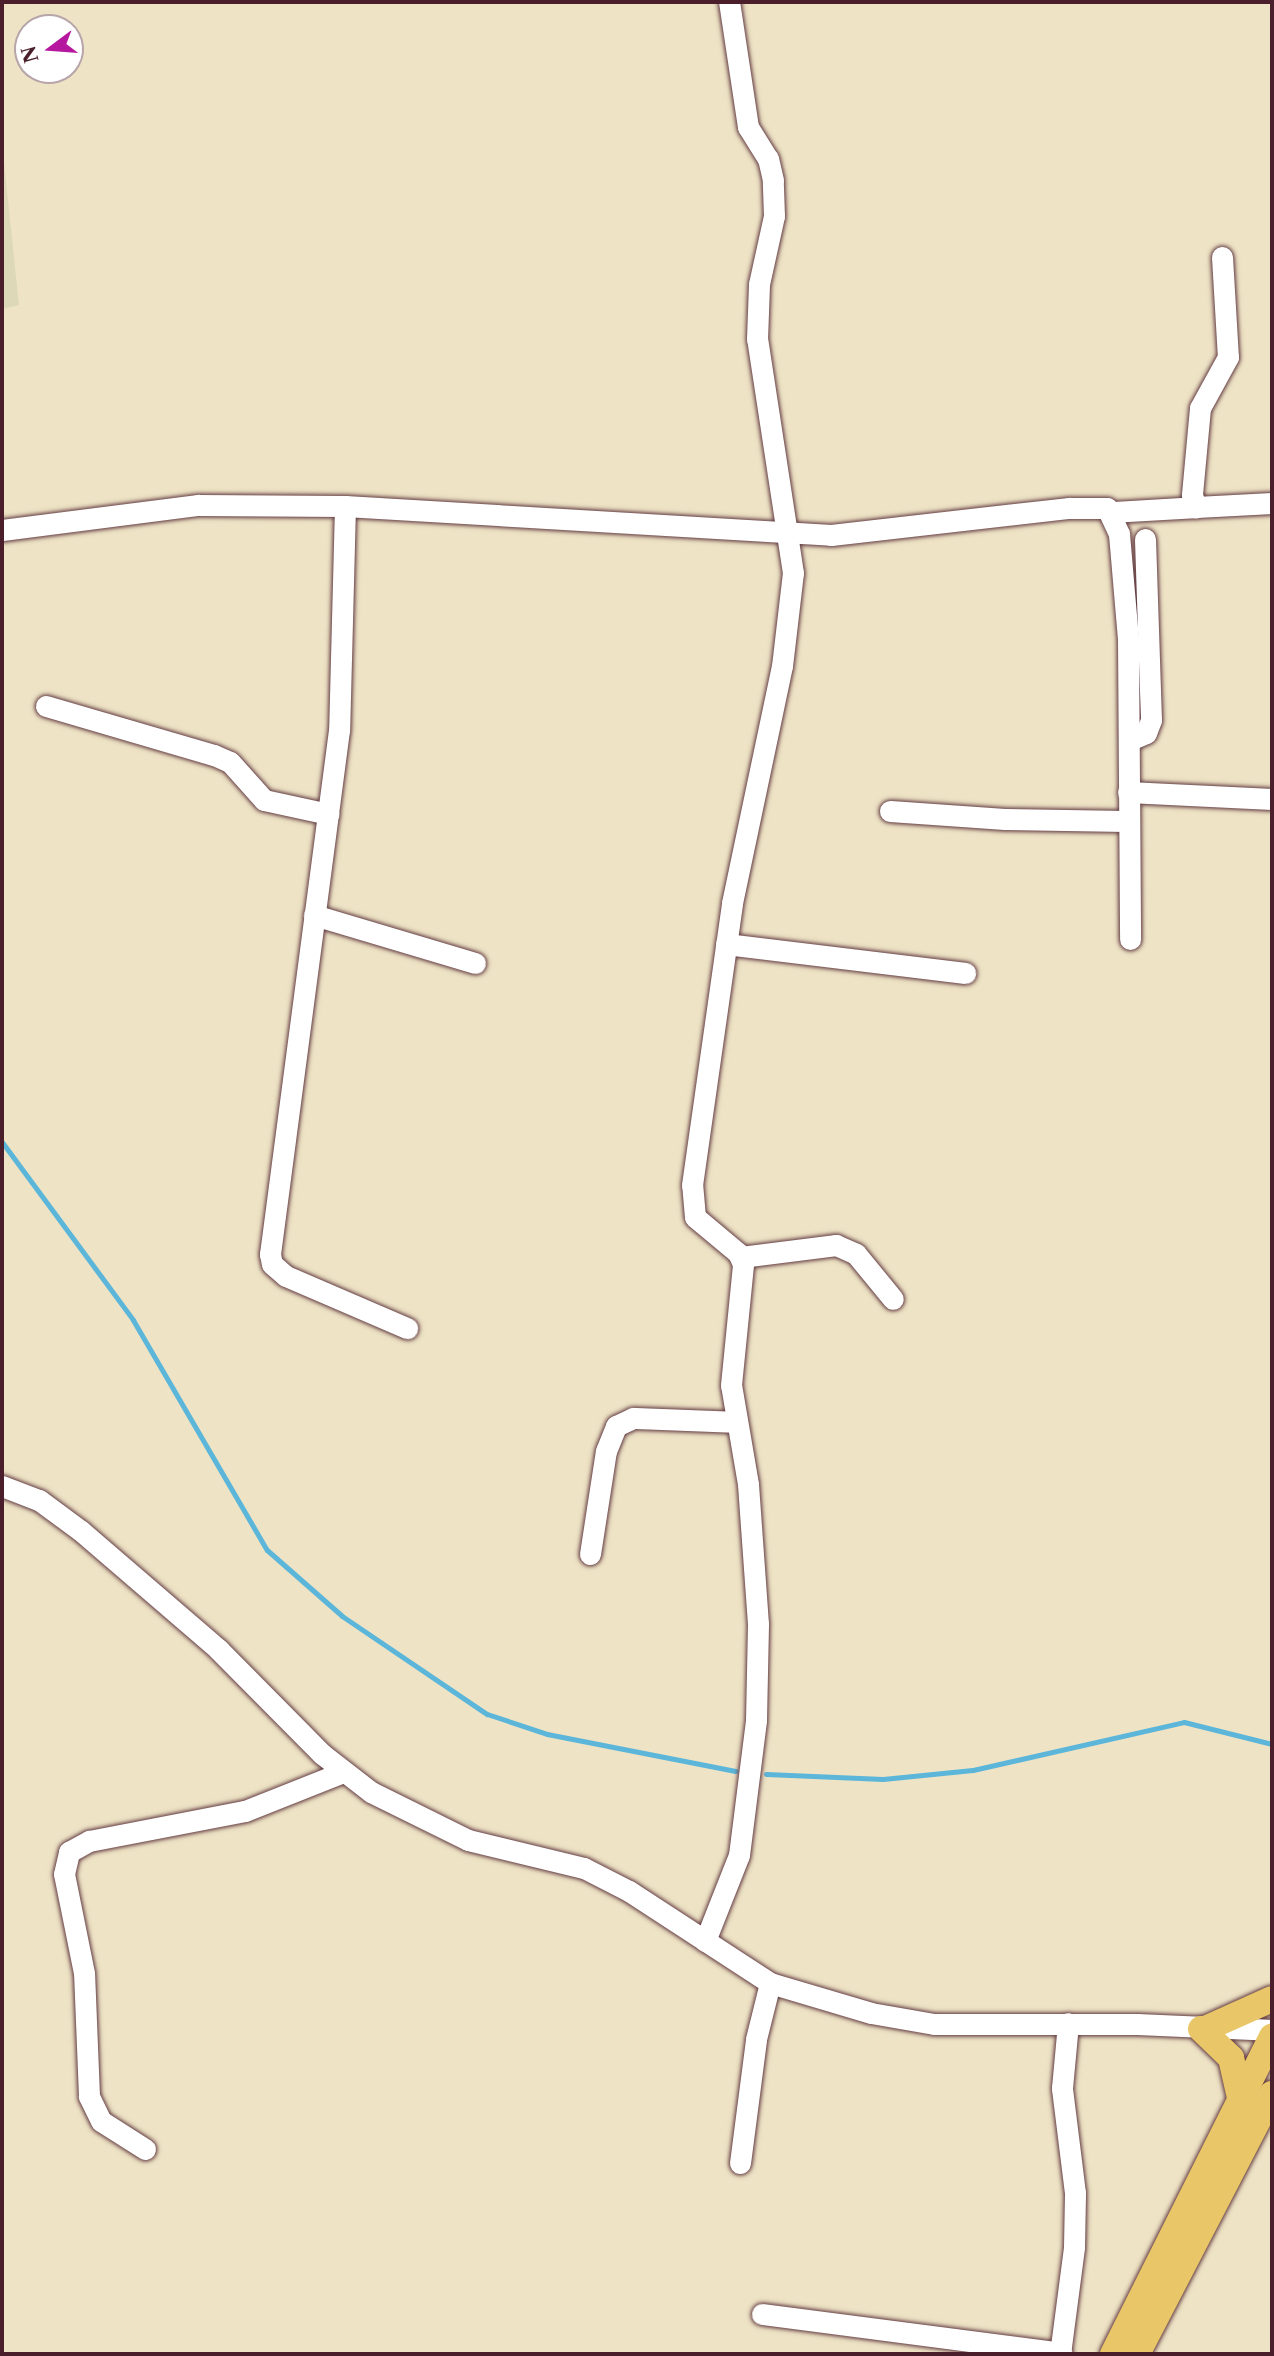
<!DOCTYPE html>
<html>
<head>
<meta charset="utf-8">
<style>
  body { margin:0 }
  #map { position:relative; width:1274px; height:2356px; overflow:hidden; background:#eee3c5; font-family:"Libre Caslon Text",serif }
  div>[style] { position:absolute }
  .built>* { inset:0; background:#ddd9b8 }
  .stream>* { height:5px; margin:-2.5px; padding:0 2.5px; transform-origin:2.5px; border-radius:2.5px; background:#5cb6da }
  .roads { filter:drop-shadow(0 0 2px #633c42) drop-shadow(0 0 2px #633c42) }
  .minor>* { height:21px; margin:-10.5px; padding:0 10.5px; transform-origin:10.5px; border-radius:10.5px; background:#fff }
  .major>* { height:26px; margin:-13px; padding:0 13px; transform-origin:13px; border-radius:13px; background:#e9c769 }
  span { translate:-50% -50%; white-space:nowrap; text-align:center; line-height:1.15; -webkit-text-stroke:7px #fff; paint-order:stroke }
  .frame { position:absolute; inset:0; border:4px solid #4a1f2b; pointer-events:none }
  .north { position:absolute; left:14px; top:14px; width:70px; height:70px; box-sizing:border-box; background:#fff; border:2px solid #b7a5aa; border-radius:50%; rotate:254deg; font-size:19px; font-weight:700; line-height:28px; text-align:center; color:#4a1f2b }
  .north::after { content:''; display:block; margin:auto; width:24px; height:32px; background:#b5179e; clip-path:polygon(50% 0,100% 100%,50% 72%,0 100%) }
</style>
</head>
<body>
<div id="map">
  <div class="built">
    <div style="clip-path:polygon(2px 143px,19px 305px,2px 309px)"></div>
  </div>
  <div class="stream">
    <div style="left:2px;top:1142px;width:221px;rotate:53.6deg"></div>
    <div style="left:133px;top:1320px;width:266px;rotate:59.8deg"></div>
    <div style="left:267px;top:1550px;width:100px;rotate:41.3deg"></div>
    <div style="left:342px;top:1616px;width:175px;rotate:34.1deg"></div>
    <div style="left:487px;top:1714px;width:63px;rotate:18.4deg"></div>
    <div style="left:547px;top:1734px;width:192px;rotate:11.1deg"></div>
    <div style="left:766px;top:1774px;width:117px;rotate:2.4deg"></div>
    <div style="left:883px;top:1779px;width:90px;rotate:-5.7deg"></div>
    <div style="left:973px;top:1770px;width:216px;rotate:-12.8deg"></div>
    <div style="left:1184px;top:1722px;width:91px;rotate:14deg"></div>
  </div>
  <div class="roads">
    <div class="minor">
      <div style="left:1222px;top:257px;width:100px;rotate:86.6deg"></div>
      <div style="left:1228px;top:357px;width:58px;rotate:118.8deg"></div>
      <div style="left:1200px;top:408px;width:87px;rotate:95.3deg"></div>
      <div style="left:1192px;top:495px;width:13px;rotate:72deg"></div>
      <div style="left:1196px;top:507px;width:76px;rotate:-3deg"></div>
      <div style="left:345px;top:506px;width:224px;rotate:91.5deg"></div>
      <div style="left:339px;top:730px;width:529px;rotate:97.5deg"></div>
      <div style="left:270px;top:1254px;width:10px;rotate:79deg"></div>
      <div style="left:272px;top:1264px;width:18px;rotate:41deg"></div>
      <div style="left:286px;top:1276px;width:132px;rotate:23.3deg"></div>
      <div style="left:1112px;top:512px;width:84px;rotate:-3.4deg"></div>
      <div style="left:2px;top:530px;width:198px;rotate:-7.3deg"></div>
      <div style="left:198px;top:505px;width:147px;rotate:0.4deg"></div>
      <div style="left:345px;top:506px;width:487px;rotate:3.4deg"></div>
      <div style="left:831px;top:535px;width:240px;rotate:-6.5deg"></div>
      <div style="left:1069px;top:508px;width:38px"></div>
      <div style="left:1107px;top:508px;width:29px;rotate:65deg"></div>
      <div style="left:1119px;top:534px;width:105px;rotate:85.1deg"></div>
      <div style="left:1128px;top:639px;width:300px;rotate:89.6deg"></div>
      <div style="left:46px;top:706px;width:175px;rotate:16.3deg"></div>
      <div style="left:214px;top:755px;width:17px;rotate:24deg"></div>
      <div style="left:230px;top:762px;width:51px;rotate:48.2deg"></div>
      <div style="left:264px;top:800px;width:66px;rotate:12.3deg"></div>
      <div style="left:1132px;top:739px;width:15px;rotate:-23deg"></div>
      <div style="left:1146px;top:733px;width:14px;rotate:-69deg"></div>
      <div style="left:1151px;top:720px;width:181px;rotate:-91.9deg"></div>
      <div style="left:1128px;top:792px;width:144px;rotate:2.8deg"></div>
      <div style="left:890px;top:811px;width:115px;rotate:4deg"></div>
      <div style="left:1005px;top:819px;width:121px;rotate:0.9deg"></div>
      <div style="left:314px;top:915px;width:168px;rotate:16.6deg"></div>
      <div style="left:726px;top:944px;width:241px;rotate:6.9deg"></div>
      <div style="left:741px;top:1257px;width:96px;rotate:-7.2deg"></div>
      <div style="left:836px;top:1245px;width:22px;rotate:24deg"></div>
      <div style="left:856px;top:1254px;width:58px;rotate:50.6deg"></div>
      <div style="left:2px;top:1486px;width:40px;rotate:21deg"></div>
      <div style="left:39px;top:1500px;width:52px;rotate:36.4deg"></div>
      <div style="left:81px;top:1531px;width:181px;rotate:40.7deg"></div>
      <div style="left:218px;top:1649px;width:148px;rotate:45.3deg"></div>
      <div style="left:322px;top:1754px;width:62px;rotate:37.8deg"></div>
      <div style="left:371px;top:1792px;width:108px;rotate:26.3deg"></div>
      <div style="left:468px;top:1840px;width:119px;rotate:13.6deg"></div>
      <div style="left:584px;top:1868px;width:51px;rotate:27.1deg"></div>
      <div style="left:629px;top:1891px;width:168px;rotate:33.1deg"></div>
      <div style="left:770px;top:1983px;width:105px;rotate:16.5deg"></div>
      <div style="left:871px;top:2013px;width:64px;rotate:9.9deg"></div>
      <div style="left:934px;top:2024px;width:203px"></div>
      <div style="left:1137px;top:2024px;width:135px;rotate:2.5deg"></div>
      <div style="left:590px;top:1554px;width:104px;rotate:-81.2deg"></div>
      <div style="left:606px;top:1451px;width:27px;rotate:-68deg"></div>
      <div style="left:616px;top:1426px;width:19px;rotate:-25deg"></div>
      <div style="left:633px;top:1418px;width:102px;rotate:2.2deg"></div>
      <div style="left:705px;top:1941px;width:92px;rotate:-68.4deg"></div>
      <div style="left:739px;top:1855px;width:136px;rotate:-82.8deg"></div>
      <div style="left:756px;top:1720px;width:96px;rotate:-88.8deg"></div>
      <div style="left:758px;top:1624px;width:140px;rotate:-94.1deg"></div>
      <div style="left:748px;top:1484px;width:100px;rotate:-99.7deg"></div>
      <div style="left:731px;top:1385px;width:122px;rotate:-84.3deg"></div>
      <div style="left:743px;top:1264px;width:12px;rotate:-114deg"></div>
      <div style="left:738px;top:1253px;width:56px;rotate:-140.1deg"></div>
      <div style="left:695px;top:1217px;width:32px;rotate:-95deg"></div>
      <div style="left:692px;top:1185px;width:285px;rotate:-81.9deg"></div>
      <div style="left:732px;top:903px;width:242px;rotate:-78.1deg"></div>
      <div style="left:782px;top:666px;width:94px;rotate:-83.3deg"></div>
      <div style="left:793px;top:573px;width:237px;rotate:-98.7deg"></div>
      <div style="left:757px;top:339px;width:55px;rotate:-87.9deg"></div>
      <div style="left:759px;top:284px;width:70px;rotate:-77.6deg"></div>
      <div style="left:774px;top:216px;width:36px;rotate:-92deg"></div>
      <div style="left:773px;top:180px;width:22px;rotate:-103deg"></div>
      <div style="left:768px;top:159px;width:38px;rotate:-122deg"></div>
      <div style="left:748px;top:127px;width:126px;rotate:-98.6deg"></div>
      <div style="left:145px;top:2149px;width:52px;rotate:-147.5deg"></div>
      <div style="left:101px;top:2121px;width:28px;rotate:-116deg"></div>
      <div style="left:89px;top:2096px;width:123px;rotate:-92.3deg"></div>
      <div style="left:84px;top:1973px;width:101px;rotate:-101.4deg"></div>
      <div style="left:64px;top:1874px;width:23px;rotate:-77deg"></div>
      <div style="left:69px;top:1852px;width:23px;rotate:-29deg"></div>
      <div style="left:89px;top:1841px;width:159px;rotate:-10.9deg"></div>
      <div style="left:245px;top:1811px;width:105px;rotate:-21.7deg"></div>
      <div style="left:740px;top:2163px;width:125px;rotate:-82.6deg"></div>
      <div style="left:756px;top:2039px;width:58px;rotate:-76deg"></div>
      <div style="left:762px;top:2314px;width:302px;rotate:7.4deg"></div>
      <div style="left:1060px;top:2354px;width:108px;rotate:-82.5deg"></div>
      <div style="left:1074px;top:2247px;width:54px;rotate:-88.9deg"></div>
      <div style="left:1075px;top:2193px;width:106px;rotate:-97.1deg"></div>
      <div style="left:1062px;top:2088px;width:65px;rotate:-84.7deg"></div>
    </div>
    <div class="major">
      <div style="left:1201px;top:2029px;width:42px;rotate:44deg"></div>
      <div style="left:1231px;top:2058px;width:45px;rotate:77.2deg"></div>
      <div style="left:1205px;top:2029px;width:73px;rotate:-24.1deg"></div>
      <div style="left:1113px;top:2354px;width:355px;rotate:-63.4deg"></div>
      <div style="left:1137px;top:2354px;width:293px;rotate:-62.6deg"></div>
    </div>
  </div>
  <div class="frame"></div>
  <div class="north">N</div>
</div>
</body>
</html>
